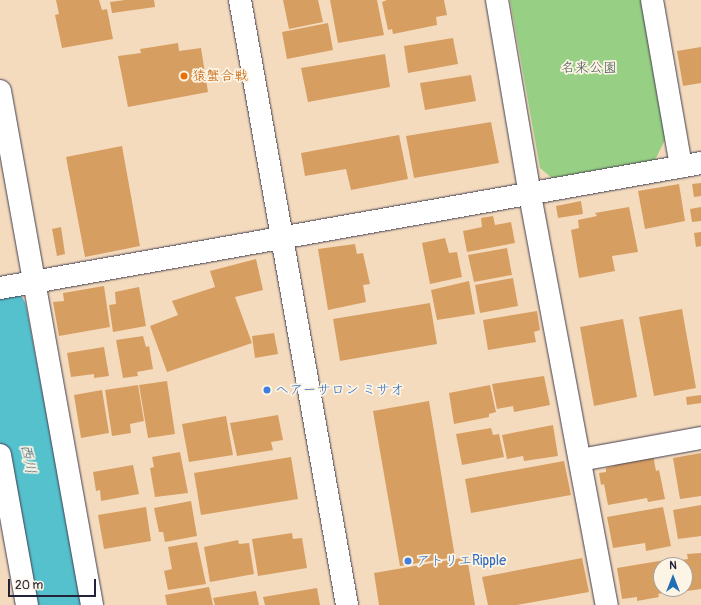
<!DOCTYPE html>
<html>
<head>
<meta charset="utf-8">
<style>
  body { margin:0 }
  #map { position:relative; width:701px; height:605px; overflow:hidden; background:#f4dbbe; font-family:Pangolin,"Klee One",sans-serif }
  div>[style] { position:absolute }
  .green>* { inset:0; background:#97d084 }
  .river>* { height:53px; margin:-26.5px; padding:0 26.5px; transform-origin:26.5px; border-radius:26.5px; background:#54c1cd }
  .building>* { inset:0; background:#d79e62 }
  .roads { filter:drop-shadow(0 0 1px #423e4f) drop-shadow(0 0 1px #423e4f) }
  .minor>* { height:22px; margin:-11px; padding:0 11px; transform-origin:11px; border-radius:11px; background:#fff }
  .tertiary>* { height:22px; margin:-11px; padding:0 11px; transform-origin:11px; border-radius:11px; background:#fff }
  .dots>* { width:11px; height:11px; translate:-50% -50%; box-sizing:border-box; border:2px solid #fcf5e5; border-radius:50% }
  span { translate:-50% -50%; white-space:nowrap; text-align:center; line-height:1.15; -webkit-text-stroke:3.5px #fcf5e5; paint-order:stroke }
  .park-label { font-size:14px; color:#455651 }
  .food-label { font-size:14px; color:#c56008 }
  .left { translate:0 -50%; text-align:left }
  .shop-label { font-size:14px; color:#366cbe }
  .water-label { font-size:15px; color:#345a6e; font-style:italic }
  .north { position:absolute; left:653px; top:557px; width:40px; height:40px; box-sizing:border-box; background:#fcf5e5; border:1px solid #a5a1a1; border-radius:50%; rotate:0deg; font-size:11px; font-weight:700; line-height:16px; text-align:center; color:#22223b }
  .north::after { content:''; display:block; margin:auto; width:14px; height:18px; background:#1f6fb2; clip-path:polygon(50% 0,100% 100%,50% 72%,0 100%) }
  .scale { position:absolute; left:8px; top:579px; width:88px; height:18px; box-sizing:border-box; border:2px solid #22223b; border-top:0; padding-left:5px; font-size:12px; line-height:14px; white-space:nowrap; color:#22223b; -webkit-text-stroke:3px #fcf5e5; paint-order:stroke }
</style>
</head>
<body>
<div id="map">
  <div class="green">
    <div style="clip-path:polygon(510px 0,643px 0,667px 136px,655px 160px,552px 178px,540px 168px)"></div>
  </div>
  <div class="river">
    <div style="left:0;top:312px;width:298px;rotate:79.4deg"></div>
  </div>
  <div class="building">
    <div style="clip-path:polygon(56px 0,99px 0,102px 10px,107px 9px,113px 39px,62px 48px,55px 15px,59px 14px)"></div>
    <div style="clip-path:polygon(125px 0,154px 0,155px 7px,112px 13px,110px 2px)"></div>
    <div style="clip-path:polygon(283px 0,318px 0,323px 22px,289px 29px)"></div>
    <div style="clip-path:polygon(330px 0,377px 0,384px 35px,338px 43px)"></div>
    <div style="clip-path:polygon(387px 0,444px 0,447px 15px,436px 17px,437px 25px,393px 34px,392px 29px,388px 30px,382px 2px)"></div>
    <div style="clip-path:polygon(328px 23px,333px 50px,287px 59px,282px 32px)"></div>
    <div style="clip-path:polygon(453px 38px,458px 64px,408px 73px,404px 46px)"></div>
    <div style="clip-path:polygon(178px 43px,179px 51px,201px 48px,208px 92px,128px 107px,118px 56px,141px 53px,140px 49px)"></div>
    <div style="clip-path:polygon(701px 47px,701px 83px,683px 86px,677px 51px)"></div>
    <div style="clip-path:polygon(385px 54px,390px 87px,308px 102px,301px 68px)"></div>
    <div style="clip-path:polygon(471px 75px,476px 101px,425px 110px,420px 83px)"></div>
    <div style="clip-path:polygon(491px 122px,499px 163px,414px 178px,406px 136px)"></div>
    <div style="clip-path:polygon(399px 135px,408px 179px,351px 190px,346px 169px,305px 176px,301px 153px)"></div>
    <div style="clip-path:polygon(122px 146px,140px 246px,85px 257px,66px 157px)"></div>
    <div style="clip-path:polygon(701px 183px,701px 196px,694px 197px,692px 184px)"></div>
    <div style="clip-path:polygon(679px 184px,685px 221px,645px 229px,638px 191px)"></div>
    <div style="clip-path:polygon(581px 201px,583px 214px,558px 218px,556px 206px)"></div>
    <div style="clip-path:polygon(629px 207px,638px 252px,612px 256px,615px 271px,579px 278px,571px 230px,579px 228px,578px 220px,597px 216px,595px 213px)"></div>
    <div style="clip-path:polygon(701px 207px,701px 221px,692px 222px,690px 209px)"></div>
    <div style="clip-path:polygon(493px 216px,495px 225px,511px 222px,515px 243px,467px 252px,463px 231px,482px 227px,481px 218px)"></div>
    <div style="clip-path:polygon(61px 227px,65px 254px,57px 256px,52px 229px)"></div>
    <div style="clip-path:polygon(701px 232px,701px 246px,696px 247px,694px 233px)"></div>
    <div style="clip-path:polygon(445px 238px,449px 253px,457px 252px,462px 277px,430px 284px,422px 243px)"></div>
    <div style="clip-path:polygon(355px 244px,357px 254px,363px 253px,370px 284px,363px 285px,366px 302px,328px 310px,318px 249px)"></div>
    <div style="clip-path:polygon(507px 248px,512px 275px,474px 282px,468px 255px)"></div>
    <div style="clip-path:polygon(256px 259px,263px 290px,235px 297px,252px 343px,167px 372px,150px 326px,178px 315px,172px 301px,215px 287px,210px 271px)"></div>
    <div style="clip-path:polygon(513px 278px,518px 306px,480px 313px,475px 285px)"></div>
    <div style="clip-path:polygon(469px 281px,475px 314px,437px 320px,431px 290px)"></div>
    <div style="clip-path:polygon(104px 286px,110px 327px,59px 336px,53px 302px,64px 301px,63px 293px)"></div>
    <div style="clip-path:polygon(139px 287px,146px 326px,113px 332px,109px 305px,116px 304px,115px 292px)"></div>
    <div style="clip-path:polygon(430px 303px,437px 344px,340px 361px,333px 319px)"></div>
    <div style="clip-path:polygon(682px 309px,696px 388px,654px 396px,639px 317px)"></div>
    <div style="clip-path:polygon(537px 311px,540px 330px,534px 332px,536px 342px,488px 350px,483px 320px)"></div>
    <div style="clip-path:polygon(623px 319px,637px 397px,594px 406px,580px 327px)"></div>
    <div style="clip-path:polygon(274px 333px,278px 354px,255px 358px,252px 336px)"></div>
    <div style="clip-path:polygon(143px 336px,146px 347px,149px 346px,153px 369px,137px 372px,138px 376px,123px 378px,116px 340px)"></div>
    <div style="clip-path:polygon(104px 347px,109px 376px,94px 378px,94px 374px,71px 377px,67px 353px)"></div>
    <div style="clip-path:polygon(544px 376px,550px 405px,514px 412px,513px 406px,497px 409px,492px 384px)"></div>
    <div style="clip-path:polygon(167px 381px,175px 434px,148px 438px,139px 385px)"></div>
    <div style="clip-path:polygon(138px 385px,144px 421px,130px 424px,131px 433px,112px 436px,105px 390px)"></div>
    <div style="clip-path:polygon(490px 385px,496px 412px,489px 414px,489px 417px,454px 424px,449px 393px)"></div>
    <div style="clip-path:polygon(102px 390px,109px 433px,81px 438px,74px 395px)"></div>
    <div style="clip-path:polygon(701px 395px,701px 403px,687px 405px,686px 397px)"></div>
    <div style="clip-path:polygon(429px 401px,455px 557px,400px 566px,373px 411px)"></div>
    <div style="clip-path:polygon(278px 415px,283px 440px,271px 442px,273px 450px,237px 456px,230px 423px)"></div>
    <div style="clip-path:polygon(226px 416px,233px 455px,189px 462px,182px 424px)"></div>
    <div style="clip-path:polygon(553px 425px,558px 456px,524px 461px,523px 456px,507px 459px,502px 435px)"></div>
    <div style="clip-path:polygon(491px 428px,493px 435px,499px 434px,504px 457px,462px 465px,456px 434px)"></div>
    <div style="clip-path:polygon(180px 452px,188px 493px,155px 497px,150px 468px,154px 467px,152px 457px)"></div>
    <div style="clip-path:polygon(701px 453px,701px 496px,680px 499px,673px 458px)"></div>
    <div style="clip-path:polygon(653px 455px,656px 471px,659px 470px,665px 499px,648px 502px,647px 498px,608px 505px,604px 484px,601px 485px,599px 473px,606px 472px,606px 468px,614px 466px,614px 462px)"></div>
    <div style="clip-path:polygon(291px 457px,298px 499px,201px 515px,194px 473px)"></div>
    <div style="clip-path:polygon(564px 461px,571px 495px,471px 513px,465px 479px)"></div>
    <div style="clip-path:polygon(133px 465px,139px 494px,101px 501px,100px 490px,96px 491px,93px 472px)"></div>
    <div style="clip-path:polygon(191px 501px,197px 536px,165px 542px,163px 532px,159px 532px,154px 508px)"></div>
    <div style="clip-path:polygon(701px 505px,701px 536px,678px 539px,673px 510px)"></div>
    <div style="clip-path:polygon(146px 507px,151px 541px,104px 549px,98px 515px)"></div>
    <div style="clip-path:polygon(663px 507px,671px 546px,646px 551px,645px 543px,613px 548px,607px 517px)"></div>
    <div style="clip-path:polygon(292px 533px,293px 539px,302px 538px,307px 568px,258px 576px,252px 539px)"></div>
    <div style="clip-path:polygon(238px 540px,239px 544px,249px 543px,254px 574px,210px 582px,204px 547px)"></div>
    <div style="clip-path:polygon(197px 542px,206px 584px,168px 590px,164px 571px,172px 569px,168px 547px)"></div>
    <div style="clip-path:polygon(701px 553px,701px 589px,673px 593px,672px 589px,685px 589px,685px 565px,668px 565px,668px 562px,688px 559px,687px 554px)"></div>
    <div style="clip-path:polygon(467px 557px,475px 605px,379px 605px,374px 573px)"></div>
    <div style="clip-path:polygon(582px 558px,589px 592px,517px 605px,488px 605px,482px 577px)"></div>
    <div style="clip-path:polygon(665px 560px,666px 565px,661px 565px,661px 589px,669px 589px,670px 592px,658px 594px,659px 597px,637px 601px,637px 597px,622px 599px,617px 568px)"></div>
    <div style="clip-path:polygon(209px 587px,213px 605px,167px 605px,165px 595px)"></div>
    <div style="clip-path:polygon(317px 588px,320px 605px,265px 605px,263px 597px)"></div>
    <div style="clip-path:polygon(256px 591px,259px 605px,215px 605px,213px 598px)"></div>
  </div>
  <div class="roads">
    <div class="minor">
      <div style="left:497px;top:0;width:198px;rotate:80.4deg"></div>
      <div style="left:530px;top:195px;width:417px;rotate:79.4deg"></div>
      <div style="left:652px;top:0;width:169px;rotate:80.1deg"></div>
      <div style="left:0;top:91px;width:522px;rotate:79.85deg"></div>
      <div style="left:0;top:288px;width:712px;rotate:-10.11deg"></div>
      <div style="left:0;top:455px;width:152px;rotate:79.8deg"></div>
      <div style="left:580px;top:460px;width:123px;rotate:-10.3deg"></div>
    </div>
    <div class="tertiary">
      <div style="left:240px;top:0;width:614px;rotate:79.97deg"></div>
    </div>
  </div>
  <div class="dots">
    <div style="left:184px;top:76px;background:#e8710a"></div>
    <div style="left:267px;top:390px;background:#3f7fe0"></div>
    <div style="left:408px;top:561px;background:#3f7fe0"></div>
  </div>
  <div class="park-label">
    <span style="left:589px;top:68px">名来公園</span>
  </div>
  <div class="food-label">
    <span class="left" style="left:192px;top:76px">猿蟹合戦</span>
  </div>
  <div class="shop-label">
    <span class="left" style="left:275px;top:390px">ヘアーサロン ミサオ</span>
    <span class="left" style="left:416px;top:561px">アトリエRipple</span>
  </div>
  <div class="water-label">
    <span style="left:28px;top:459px;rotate:79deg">西川</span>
  </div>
  <div class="north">N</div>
  <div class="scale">20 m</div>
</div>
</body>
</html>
